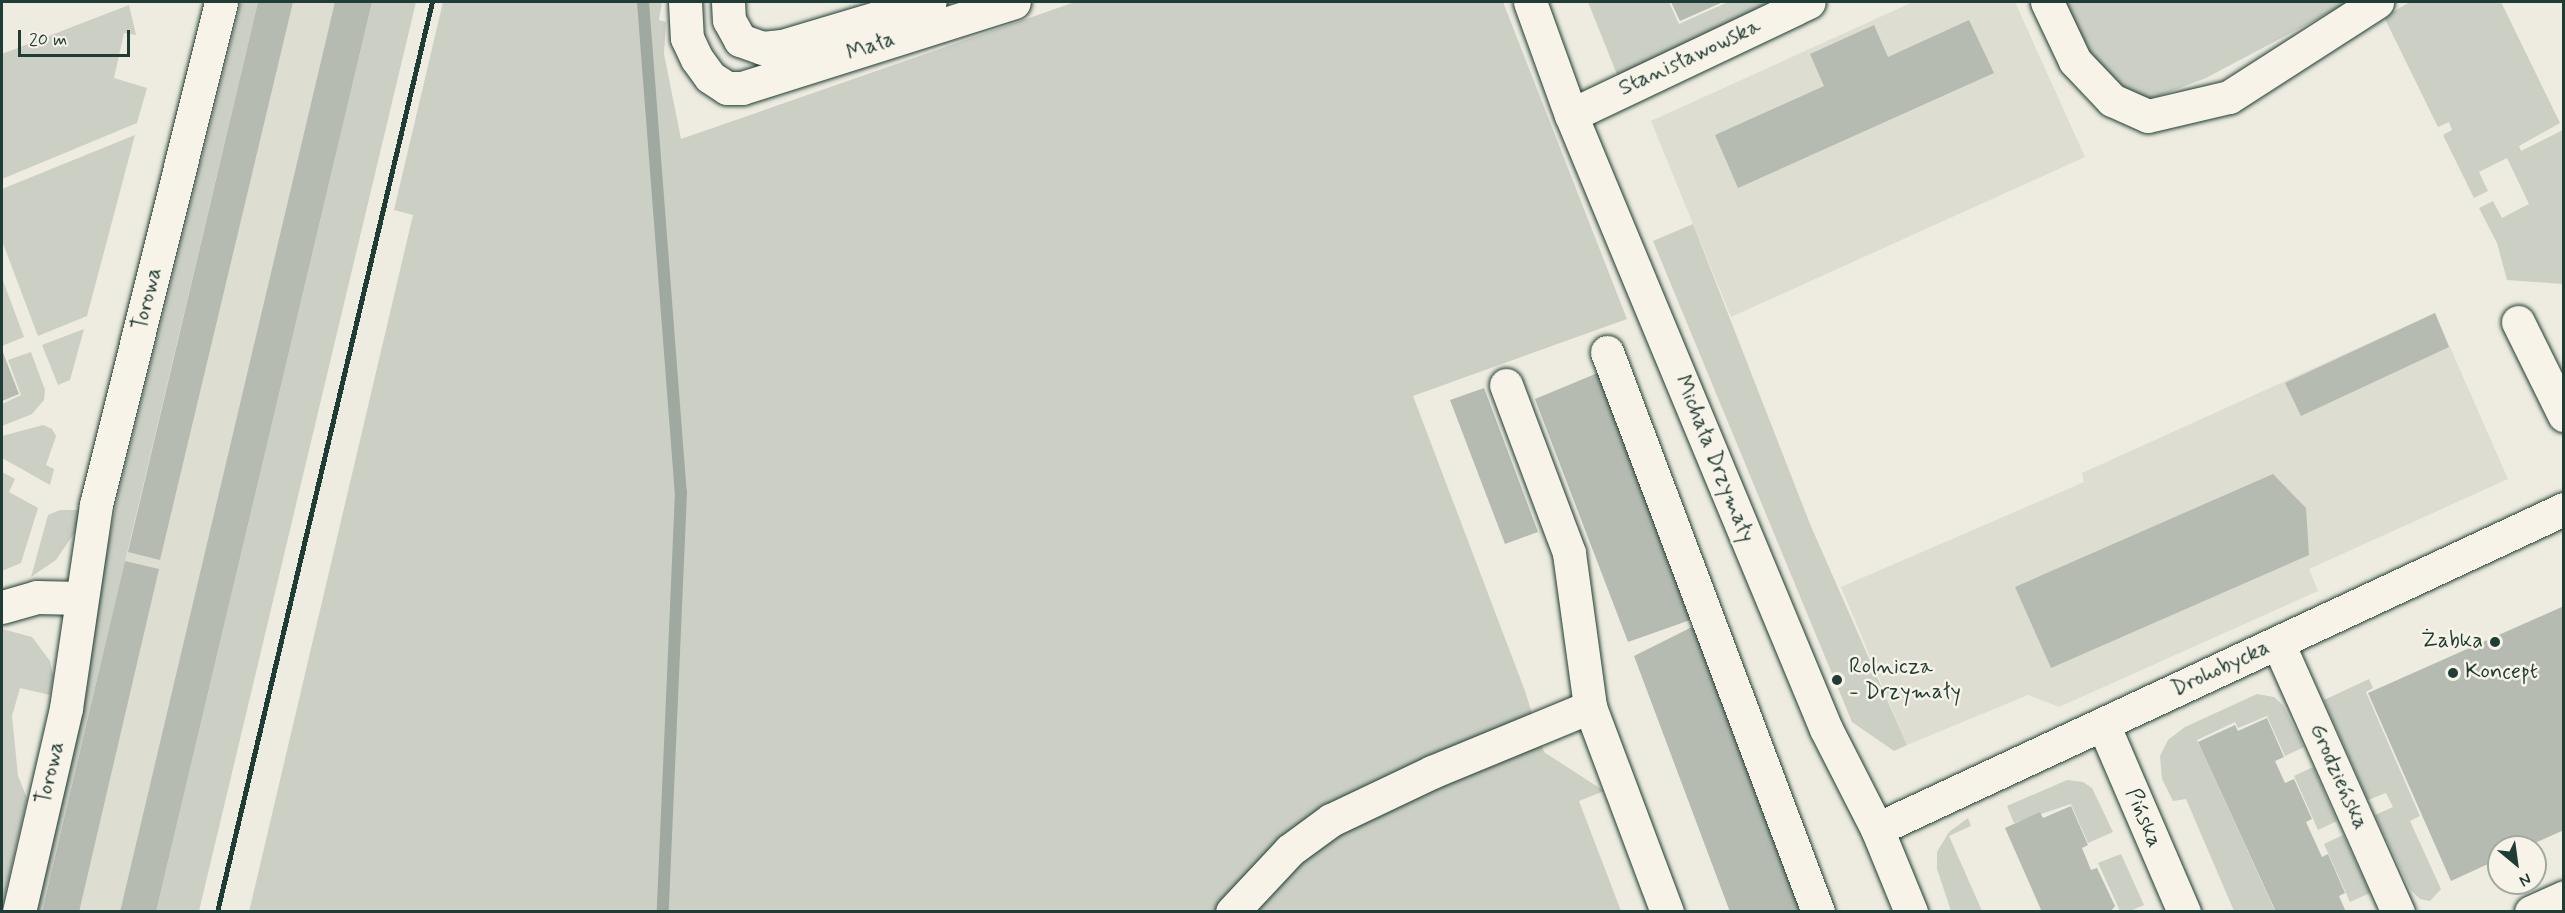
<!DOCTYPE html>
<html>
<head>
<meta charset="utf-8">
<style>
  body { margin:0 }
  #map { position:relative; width:2565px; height:913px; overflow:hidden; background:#eeece1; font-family:Mynerve,sans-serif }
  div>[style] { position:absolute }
  .built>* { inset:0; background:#ddddd2 }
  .green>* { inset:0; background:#cccfc4 }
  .stream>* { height:12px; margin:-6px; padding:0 6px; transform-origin:6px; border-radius:6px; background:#9fa99f }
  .building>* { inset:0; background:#b5bbb0 }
  .roads { filter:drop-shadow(0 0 2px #1f3d34) drop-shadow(0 0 2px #1f3d34) }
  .minor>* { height:33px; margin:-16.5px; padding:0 16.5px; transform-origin:16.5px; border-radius:16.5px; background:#f7f3e8 }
  .rail>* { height:4.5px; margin:-2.25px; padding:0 2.25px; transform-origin:2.25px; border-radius:2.25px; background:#1f3d34 }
  .dots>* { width:16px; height:16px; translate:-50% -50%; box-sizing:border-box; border:3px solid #f7f3e8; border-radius:50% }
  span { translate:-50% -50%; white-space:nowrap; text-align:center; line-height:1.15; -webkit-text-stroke:5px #f7f3e8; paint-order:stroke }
  .street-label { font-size:22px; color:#1f3d34 }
  .poi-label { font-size:22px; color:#1f3d34 }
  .right { translate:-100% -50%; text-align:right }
  .left { translate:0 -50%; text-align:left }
  .frame { position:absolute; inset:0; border:3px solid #1f3d34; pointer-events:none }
  .north { position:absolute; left:2487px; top:835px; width:60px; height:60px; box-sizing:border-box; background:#f7f3e8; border:2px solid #a1aaa0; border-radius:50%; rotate:151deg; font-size:16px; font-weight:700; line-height:24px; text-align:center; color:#1f3d34 }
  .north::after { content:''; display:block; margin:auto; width:21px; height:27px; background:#1f3d34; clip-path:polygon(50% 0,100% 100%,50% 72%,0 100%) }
  .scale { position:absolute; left:18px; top:30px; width:112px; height:27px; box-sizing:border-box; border:3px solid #1f3d34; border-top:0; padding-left:8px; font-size:18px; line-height:21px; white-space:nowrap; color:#1f3d34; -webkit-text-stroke:4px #f7f3e8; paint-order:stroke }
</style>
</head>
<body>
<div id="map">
  <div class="built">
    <div style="clip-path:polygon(258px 2px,372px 2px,156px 911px,42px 912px)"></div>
    <div style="clip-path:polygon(1913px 2px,2015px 2px,2085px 157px,1731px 317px,1651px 121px)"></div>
    <div style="clip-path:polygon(2435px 313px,2508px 479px,2309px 569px,2318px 591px,2059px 707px,2028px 695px,1907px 745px,1841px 587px,2084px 482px,2082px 473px)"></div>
  </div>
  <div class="green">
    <div style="clip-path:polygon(241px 2px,258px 2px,42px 911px,36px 912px,87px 688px,103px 569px,118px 496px)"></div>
    <div style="clip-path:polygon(372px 2px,416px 2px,199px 911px,156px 912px)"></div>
    <div style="clip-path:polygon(443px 2px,662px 2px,659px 20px,666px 22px,664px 54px,681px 139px,1075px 2px,1503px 2px,1627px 319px,1413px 396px,1525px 691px,1544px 752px,1604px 791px,1579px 801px,1621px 911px,249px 912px,413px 215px,394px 210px)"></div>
    <div style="clip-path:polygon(1588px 2px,1669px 2px,1679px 24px,1728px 2px,1785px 2px,1618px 77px)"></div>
    <div style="clip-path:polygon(2050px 2px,2349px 2px,2206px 78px,2148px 100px,2119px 98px)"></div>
    <div style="clip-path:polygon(2410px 2px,2501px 2px,2560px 123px,2519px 146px,2521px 151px,2563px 130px,2563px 284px,2507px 280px,2497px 243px,2479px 208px,2493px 201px,2502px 218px,2529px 204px,2507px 158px,2479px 172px,2488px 191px,2474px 198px,2443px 135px,2452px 130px,2449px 122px,2438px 127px,2384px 17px)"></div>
    <div style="clip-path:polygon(129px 5px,136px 35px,124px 33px,114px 78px,147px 88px,137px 123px,2px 179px,2px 54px)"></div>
    <div style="clip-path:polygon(135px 135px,87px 316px,38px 336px,2px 241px,2px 189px)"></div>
    <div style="clip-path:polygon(1693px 224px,1810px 524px,1907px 745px,1894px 751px,1852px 722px,1653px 241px)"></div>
    <div style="clip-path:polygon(2px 278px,24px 337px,2px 346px)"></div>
    <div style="clip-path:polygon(84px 329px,70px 380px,58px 385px,42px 345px)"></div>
    <div style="clip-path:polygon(31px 352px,45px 390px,44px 400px,32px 414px,2px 426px,2px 404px,21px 395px,8px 360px)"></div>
    <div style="clip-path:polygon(43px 425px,52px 429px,56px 436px,46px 465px,54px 469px,50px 485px,2px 458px,2px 436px)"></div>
    <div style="clip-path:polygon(2px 472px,15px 479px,9px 492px,38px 508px,21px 563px,2px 571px)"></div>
    <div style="clip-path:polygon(60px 510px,81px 510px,75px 532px,56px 560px,31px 577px,48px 515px)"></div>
    <div style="clip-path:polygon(2px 629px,32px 637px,50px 661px,53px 675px,50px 695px,20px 688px,12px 716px,18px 776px,27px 798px,2px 908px)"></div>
    <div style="clip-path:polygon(2369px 679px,2373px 688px,2366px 692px,2420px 816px,2410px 821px,2441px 889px,2430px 901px,2420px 899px,2410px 889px,2375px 815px,2393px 807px,2386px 793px,2368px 800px,2324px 700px)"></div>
    <div style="clip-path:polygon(2257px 694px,2274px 697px,2283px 705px,2304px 747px,2285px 756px,2267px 716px,2238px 728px,2235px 722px,2197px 740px,2275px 911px,2234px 911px,2186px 799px,2173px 801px,2162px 779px,2160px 756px,2168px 740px,2185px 727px)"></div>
    <div style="clip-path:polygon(2313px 767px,2337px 821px,2318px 830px,2294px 776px)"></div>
    <div style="clip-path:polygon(2067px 780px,2083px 782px,2092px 788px,2113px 832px,2088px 843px,2071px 804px,2014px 823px,2007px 806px)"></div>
    <div style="clip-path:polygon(1968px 818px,1971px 826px,1949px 836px,1982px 911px,1951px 911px,1937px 869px,1937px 852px,1949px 832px)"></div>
    <div style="clip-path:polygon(2343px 835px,2370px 893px,2350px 902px,2324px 844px)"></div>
    <div style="clip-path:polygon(2121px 854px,2144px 905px,2130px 911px,2120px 911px,2098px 863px)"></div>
  </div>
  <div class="stream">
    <div style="left:643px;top:2px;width:491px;rotate:85.6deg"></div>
    <div style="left:681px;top:492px;width:420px;rotate:92.5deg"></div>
  </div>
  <div class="building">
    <div style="clip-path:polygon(258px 2px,293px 2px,160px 560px,128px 552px)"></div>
    <div style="clip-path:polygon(335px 2px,372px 2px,156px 912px,120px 912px)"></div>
    <div style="clip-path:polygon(1671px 2px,1723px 2px,1680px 21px)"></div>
    <div style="clip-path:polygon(1969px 20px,1994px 73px,1738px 188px,1715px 135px,1824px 86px,1810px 54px,1874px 25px,1888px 57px)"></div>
    <div style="clip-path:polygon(2435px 313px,2449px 347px,2301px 416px,2285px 383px)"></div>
    <div style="clip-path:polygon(2px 350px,19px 394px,2px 401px)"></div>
    <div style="clip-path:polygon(1600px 372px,1693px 619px,1628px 642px,1535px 399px)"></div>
    <div style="clip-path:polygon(1484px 388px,1538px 532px,1505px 544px,1450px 400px)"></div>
    <div style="clip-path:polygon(2273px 474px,2306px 508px,2309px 555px,2051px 668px,2015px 587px)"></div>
    <div style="clip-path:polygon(125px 561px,159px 569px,79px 912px,42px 912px)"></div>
    <div style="clip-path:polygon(2564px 606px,2564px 830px,2526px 847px,2499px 847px,2499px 859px,2451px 881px,2368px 693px)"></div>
    <div style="clip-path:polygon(1696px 625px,1804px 912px,1730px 912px,1634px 656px)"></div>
    <div style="clip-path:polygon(2267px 718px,2284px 757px,2275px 761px,2285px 783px,2294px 779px,2312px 819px,2306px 822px,2322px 857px,2328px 854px,2345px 893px,2339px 896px,2346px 912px,2276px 912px,2198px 742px,2235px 725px,2238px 731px)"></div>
    <div style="clip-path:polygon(2071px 806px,2088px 845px,2082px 848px,2091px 870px,2097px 868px,2115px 906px,2110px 912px,2042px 912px,2005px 828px,2040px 812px,2043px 818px)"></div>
  </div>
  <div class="roads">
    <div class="minor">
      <div style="left:685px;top:2px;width:36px;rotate:87deg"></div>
      <div style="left:687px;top:38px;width:23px;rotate:65deg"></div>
      <div style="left:697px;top:59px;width:22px;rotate:54deg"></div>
      <div style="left:710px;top:77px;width:20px;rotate:33deg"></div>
      <div style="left:727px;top:88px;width:15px"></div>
      <div style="left:742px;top:88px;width:285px;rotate:-17.5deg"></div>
      <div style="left:728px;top:2px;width:18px;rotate:87deg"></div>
      <div style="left:729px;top:20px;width:23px;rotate:61deg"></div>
      <div style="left:740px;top:40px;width:23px;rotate:20deg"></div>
      <div style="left:762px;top:48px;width:20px;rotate:-6deg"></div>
      <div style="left:782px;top:46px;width:154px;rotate:-16.6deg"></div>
      <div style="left:1530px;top:2px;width:120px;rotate:70.1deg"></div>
      <div style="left:1571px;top:115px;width:665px;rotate:67.45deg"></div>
      <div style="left:1826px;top:729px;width:112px;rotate:63deg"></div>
      <div style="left:1877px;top:829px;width:90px;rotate:67.7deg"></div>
      <div style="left:2047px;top:2px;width:65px;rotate:64.6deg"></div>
      <div style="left:2075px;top:61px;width:54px;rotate:46.5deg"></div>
      <div style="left:2112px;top:100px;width:39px;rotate:24deg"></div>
      <div style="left:2148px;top:116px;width:83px;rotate:-13.2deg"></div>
      <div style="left:2229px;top:97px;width:176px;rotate:-32.7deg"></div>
      <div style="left:1571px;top:115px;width:263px;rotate:-25.4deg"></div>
      <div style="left:2518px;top:322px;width:104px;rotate:63.7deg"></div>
      <div style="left:1607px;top:352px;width:598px;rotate:69.35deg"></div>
      <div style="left:1506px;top:385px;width:179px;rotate:69.4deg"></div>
      <div style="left:1569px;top:553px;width:155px;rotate:82.2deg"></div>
      <div style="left:1590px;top:707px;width:219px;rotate:69.4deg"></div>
      <div style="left:2px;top:607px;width:36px;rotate:-16deg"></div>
      <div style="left:37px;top:597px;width:44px;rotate:1.3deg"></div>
      <div style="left:2278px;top:643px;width:295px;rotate:66deg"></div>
      <div style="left:2103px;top:724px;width:205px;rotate:66.7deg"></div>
      <div style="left:1877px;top:829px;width:758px;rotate:-24.98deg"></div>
      <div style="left:19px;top:912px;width:209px;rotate:-77deg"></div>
      <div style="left:66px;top:708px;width:205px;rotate:-81.6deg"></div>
      <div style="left:96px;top:505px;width:518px;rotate:-76.04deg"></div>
      <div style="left:1232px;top:912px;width:85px;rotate:-46.9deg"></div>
      <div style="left:1290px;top:850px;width:51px;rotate:-36.2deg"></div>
      <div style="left:1331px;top:820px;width:112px;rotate:-25.4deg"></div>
      <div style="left:1432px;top:772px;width:171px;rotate:-22.4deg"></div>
      <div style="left:2531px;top:912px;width:36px;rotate:-24deg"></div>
    </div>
  </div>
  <div class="rail">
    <div style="left:217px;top:912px;width:935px;rotate:-76.71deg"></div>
  </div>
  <div class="dots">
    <div style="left:2495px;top:642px;background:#1f3d34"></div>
    <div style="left:2453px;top:673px;background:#1f3d34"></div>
    <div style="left:1837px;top:680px;background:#1f3d34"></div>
  </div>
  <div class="street-label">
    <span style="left:871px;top:47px;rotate:-19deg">Mała</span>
    <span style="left:1690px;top:58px;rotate:-25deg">Stanisławowska</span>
    <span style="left:148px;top:299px;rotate:-76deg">Torowa</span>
    <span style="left:1714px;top:459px;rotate:68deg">Michała Drzymały</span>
    <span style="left:2221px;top:669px;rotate:-25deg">Drohobycka</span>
    <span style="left:51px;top:773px;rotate:-77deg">Torowa</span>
    <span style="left:2338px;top:777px;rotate:66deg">Grodzieńska</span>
    <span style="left:2143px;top:818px;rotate:67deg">Pińska</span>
  </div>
  <div class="poi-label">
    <span class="right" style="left:2483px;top:642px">Żabka</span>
    <span class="left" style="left:1849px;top:680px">Rolnicza<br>- Drzymały</span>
    <span class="left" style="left:2465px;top:673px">Koncept</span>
  </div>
  <div class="frame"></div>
  <div class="north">N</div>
  <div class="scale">20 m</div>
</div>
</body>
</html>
